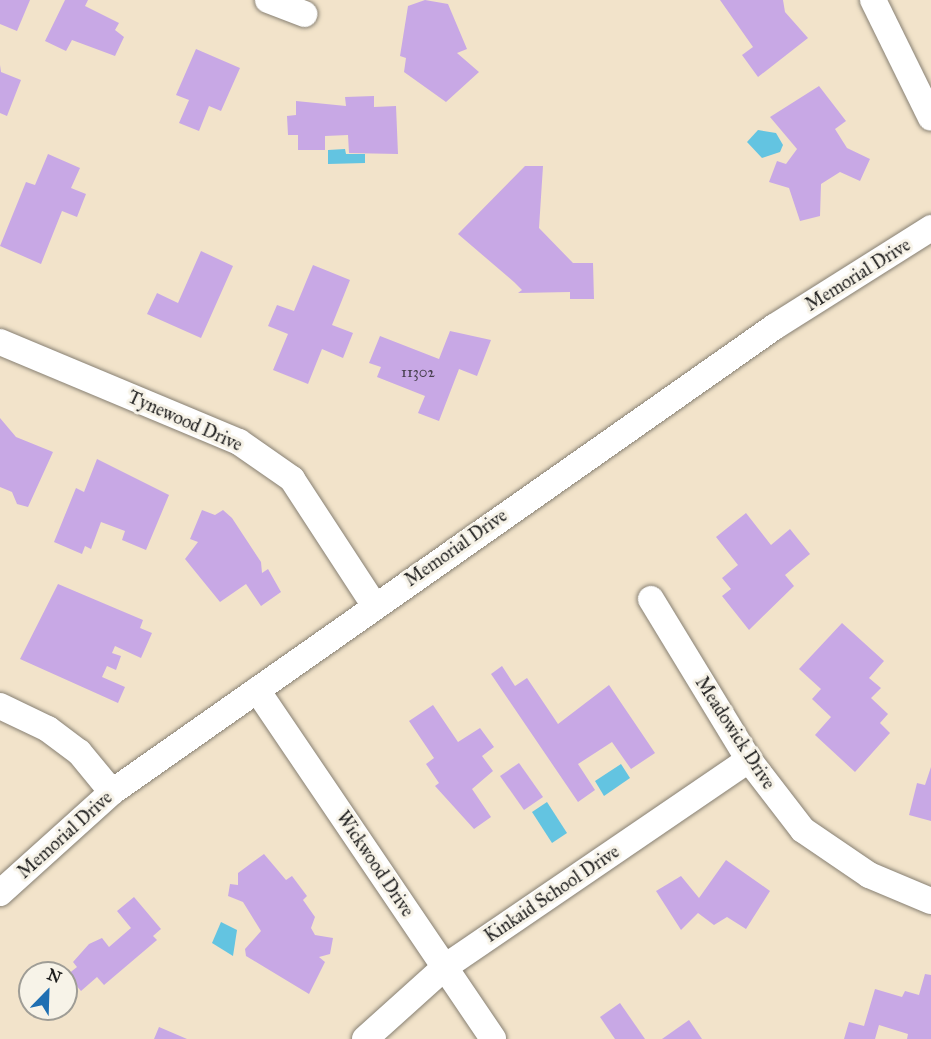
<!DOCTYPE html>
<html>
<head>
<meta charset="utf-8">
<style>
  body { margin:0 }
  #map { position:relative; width:931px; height:1039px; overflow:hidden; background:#f2e3ca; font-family:"IM FELL Great Primer",serif }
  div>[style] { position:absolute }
  .water>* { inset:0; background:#63c4e1 }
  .building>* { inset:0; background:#c8a8e5 }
  .roads { filter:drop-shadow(0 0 2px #878073) drop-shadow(0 0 2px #878073) }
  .minor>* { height:26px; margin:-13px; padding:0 13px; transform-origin:13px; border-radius:13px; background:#fff }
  span { translate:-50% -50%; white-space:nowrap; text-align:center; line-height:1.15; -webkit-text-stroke:6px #f7f3e8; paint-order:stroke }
  .number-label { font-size:15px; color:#473f4e }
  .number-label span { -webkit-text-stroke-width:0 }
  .street-label { font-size:18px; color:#1c1c1c }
  .north { position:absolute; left:18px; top:961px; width:60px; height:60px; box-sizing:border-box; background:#f7f3e8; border:2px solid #9f9d96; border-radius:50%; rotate:23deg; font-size:16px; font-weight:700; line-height:24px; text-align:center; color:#1c1c1c }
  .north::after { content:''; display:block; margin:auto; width:21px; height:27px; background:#1f6fb2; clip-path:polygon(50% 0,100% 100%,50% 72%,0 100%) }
</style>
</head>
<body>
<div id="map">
  <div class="water">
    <div style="clip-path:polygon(758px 130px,776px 133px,783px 145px,780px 152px,762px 158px,747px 142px)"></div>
    <div style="clip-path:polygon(345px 149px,346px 154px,365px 154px,365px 163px,328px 164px,328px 150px)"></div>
    <div style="clip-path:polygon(621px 764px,630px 778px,604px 796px,595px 781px)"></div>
    <div style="clip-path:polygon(547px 802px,567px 833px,552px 843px,532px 812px)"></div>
    <div style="clip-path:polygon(221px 922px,237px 930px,233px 956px,212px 943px)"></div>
  </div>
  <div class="building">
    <div style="clip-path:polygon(0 0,30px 0,17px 31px,0 24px)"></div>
    <div style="clip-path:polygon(65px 0,88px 0,85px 6px,119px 23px,115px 30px,124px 37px,115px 56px,72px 40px,66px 51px,45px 41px)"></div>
    <div style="clip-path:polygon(425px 0,448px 4px,467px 49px,457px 53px,479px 72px,446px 102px,404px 72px,406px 58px,400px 56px,408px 6px)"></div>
    <div style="clip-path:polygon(720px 0,783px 0,785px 12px,808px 38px,758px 77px,742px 55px,753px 47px)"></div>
    <div style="clip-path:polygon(196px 49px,240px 68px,221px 111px,209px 106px,199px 131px,179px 123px,189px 100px,176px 95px)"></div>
    <div style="clip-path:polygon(0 65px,1px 72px,21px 80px,7px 116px,0 113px)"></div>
    <div style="clip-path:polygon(819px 86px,846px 121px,835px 129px,847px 148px,870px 159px,860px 181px,840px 172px,821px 184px,820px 216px,800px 221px,789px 188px,769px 182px,777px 161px,786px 164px,797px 149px,770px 117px)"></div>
    <div style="clip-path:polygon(374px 96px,374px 107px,396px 106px,398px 154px,349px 153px,348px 135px,325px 136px,325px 150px,298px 150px,298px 135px,288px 135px,287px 116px,296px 115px,296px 101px,346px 106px,345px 97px)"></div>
    <div style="clip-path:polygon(48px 154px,80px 168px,71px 188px,86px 194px,77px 217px,62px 211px,41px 264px,0 246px,26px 182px,35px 185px)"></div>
    <div style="clip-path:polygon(525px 166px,543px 166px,539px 228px,573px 263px,593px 263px,594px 299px,570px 299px,570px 292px,518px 293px,522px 290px,514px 282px,458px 234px)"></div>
    <div style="clip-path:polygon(201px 251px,233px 266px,201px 338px,147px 314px,157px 293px,178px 303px)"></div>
    <div style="clip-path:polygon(313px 265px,350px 280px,332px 325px,353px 333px,343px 358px,322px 349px,308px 384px,273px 370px,288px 334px,268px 326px,277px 305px,294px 311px)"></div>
    <div style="clip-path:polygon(450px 331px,491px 340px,477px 376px,459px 369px,439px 421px,418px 413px,425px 396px,377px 377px,381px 367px,369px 363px,380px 336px,439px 359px)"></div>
    <div style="clip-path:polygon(0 418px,16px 437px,53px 452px,28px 507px,17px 504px,12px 492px,0 487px)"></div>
    <div style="clip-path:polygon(97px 459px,169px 495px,146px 550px,122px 540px,125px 531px,101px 522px,91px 549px,85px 546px,82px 554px,54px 542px,76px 488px,84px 492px)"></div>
    <div style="clip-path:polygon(202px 510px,215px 515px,223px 510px,232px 518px,261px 562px,262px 573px,268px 569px,281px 592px,261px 606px,246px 584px,220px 602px,185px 559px,198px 542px,190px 539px)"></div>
    <div style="clip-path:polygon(746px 513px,771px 545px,790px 529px,810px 554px,785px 575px,794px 586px,749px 630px,722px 596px,731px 589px,722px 578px,738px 565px,716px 537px)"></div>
    <div style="clip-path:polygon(58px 584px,143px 620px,140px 628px,152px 633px,141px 658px,115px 646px,112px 653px,121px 656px,116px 670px,107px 666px,102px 677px,125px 687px,118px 703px,20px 659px)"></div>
    <div style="clip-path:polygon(842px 623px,884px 661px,869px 678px,881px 688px,871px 698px,888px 714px,880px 723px,890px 733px,855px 772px,815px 735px,831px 717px,812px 699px,821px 689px,799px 669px)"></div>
    <div style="clip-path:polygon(502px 666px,515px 686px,527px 678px,558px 724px,609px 685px,655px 753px,631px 769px,612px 742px,578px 764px,595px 790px,578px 802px,491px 674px)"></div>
    <div style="clip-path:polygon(433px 705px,458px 742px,480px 728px,494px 747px,482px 756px,493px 771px,472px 789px,491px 817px,474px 829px,435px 786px,439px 783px,426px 764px,434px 758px,409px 721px)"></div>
    <div style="clip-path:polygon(519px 763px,543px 797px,524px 810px,500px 776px)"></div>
    <div style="clip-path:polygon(931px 767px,931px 821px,909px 815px,917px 783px,925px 785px)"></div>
    <div style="clip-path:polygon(264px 854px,286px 880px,292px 876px,307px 896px,303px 900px,315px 917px,311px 928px,315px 935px,333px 938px,330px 954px,319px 957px,325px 962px,309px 994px,246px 956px,245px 949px,261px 931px,243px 902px,228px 896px,230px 884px,238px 885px,238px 873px)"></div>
    <div style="clip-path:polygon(726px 860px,770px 891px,746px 929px,727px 917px,714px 925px,698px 913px,681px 930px,656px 891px,681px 876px,699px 898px)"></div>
    <div style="clip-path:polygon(134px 897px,161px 929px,153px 936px,157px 940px,104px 985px,97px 977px,81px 991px,67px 975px,77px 967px,73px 962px,89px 944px,102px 938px,109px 947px,131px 928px,117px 911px)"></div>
    <div style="clip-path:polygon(925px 974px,931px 975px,931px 1039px,907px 1039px,908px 1034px,879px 1025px,875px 1039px,844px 1039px,849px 1022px,864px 1026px,875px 989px,902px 997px,905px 991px,919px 995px)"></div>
    <div style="clip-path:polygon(620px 1003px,645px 1039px,615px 1039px,600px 1017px)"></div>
    <div style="clip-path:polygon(689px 1020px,702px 1039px,662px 1039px)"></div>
    <div style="clip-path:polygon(159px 1027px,187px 1039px,154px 1039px)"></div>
  </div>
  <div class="roads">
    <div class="minor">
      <div style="left:268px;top:0;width:39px;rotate:21deg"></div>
      <div style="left:873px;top:0;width:131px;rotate:63.8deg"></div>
      <div style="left:0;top:342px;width:259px;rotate:22.7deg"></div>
      <div style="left:239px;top:442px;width:65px;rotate:34.9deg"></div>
      <div style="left:292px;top:479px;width:150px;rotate:56.9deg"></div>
      <div style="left:651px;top:599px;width:188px;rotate:58.7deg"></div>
      <div style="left:749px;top:760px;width:88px;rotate:52.4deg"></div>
      <div style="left:803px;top:830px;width:80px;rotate:34.3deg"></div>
      <div style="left:869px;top:875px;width:67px;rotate:22.8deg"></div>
      <div style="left:257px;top:690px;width:421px;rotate:55.9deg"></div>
      <div style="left:0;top:706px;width:53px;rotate:25.6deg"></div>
      <div style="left:48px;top:729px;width:39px;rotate:37deg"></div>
      <div style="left:79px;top:752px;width:52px;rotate:50.5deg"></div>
      <div style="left:0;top:893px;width:151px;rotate:-42deg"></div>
      <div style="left:112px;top:792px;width:809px;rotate:-35.08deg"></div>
      <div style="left:774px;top:327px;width:186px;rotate:-32.2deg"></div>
      <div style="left:365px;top:1039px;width:108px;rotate:-42deg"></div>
      <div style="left:445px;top:967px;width:368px;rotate:-34.3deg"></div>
    </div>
  </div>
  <div class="number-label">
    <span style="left:418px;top:373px">11302</span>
  </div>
  <div class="street-label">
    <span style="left:858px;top:275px;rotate:-32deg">Memorial Drive</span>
    <span style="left:185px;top:421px;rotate:24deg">Tynewood Drive</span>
    <span style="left:456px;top:548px;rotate:-35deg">Memorial Drive</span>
    <span style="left:735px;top:733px;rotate:57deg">Meadowick Drive</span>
    <span style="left:65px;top:835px;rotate:-42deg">Memorial Drive</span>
    <span style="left:375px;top:864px;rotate:56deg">Wickwood Drive</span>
    <span style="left:552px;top:894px;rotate:-34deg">Kinkaid School Drive</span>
  </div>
  <div class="north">N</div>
</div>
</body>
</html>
